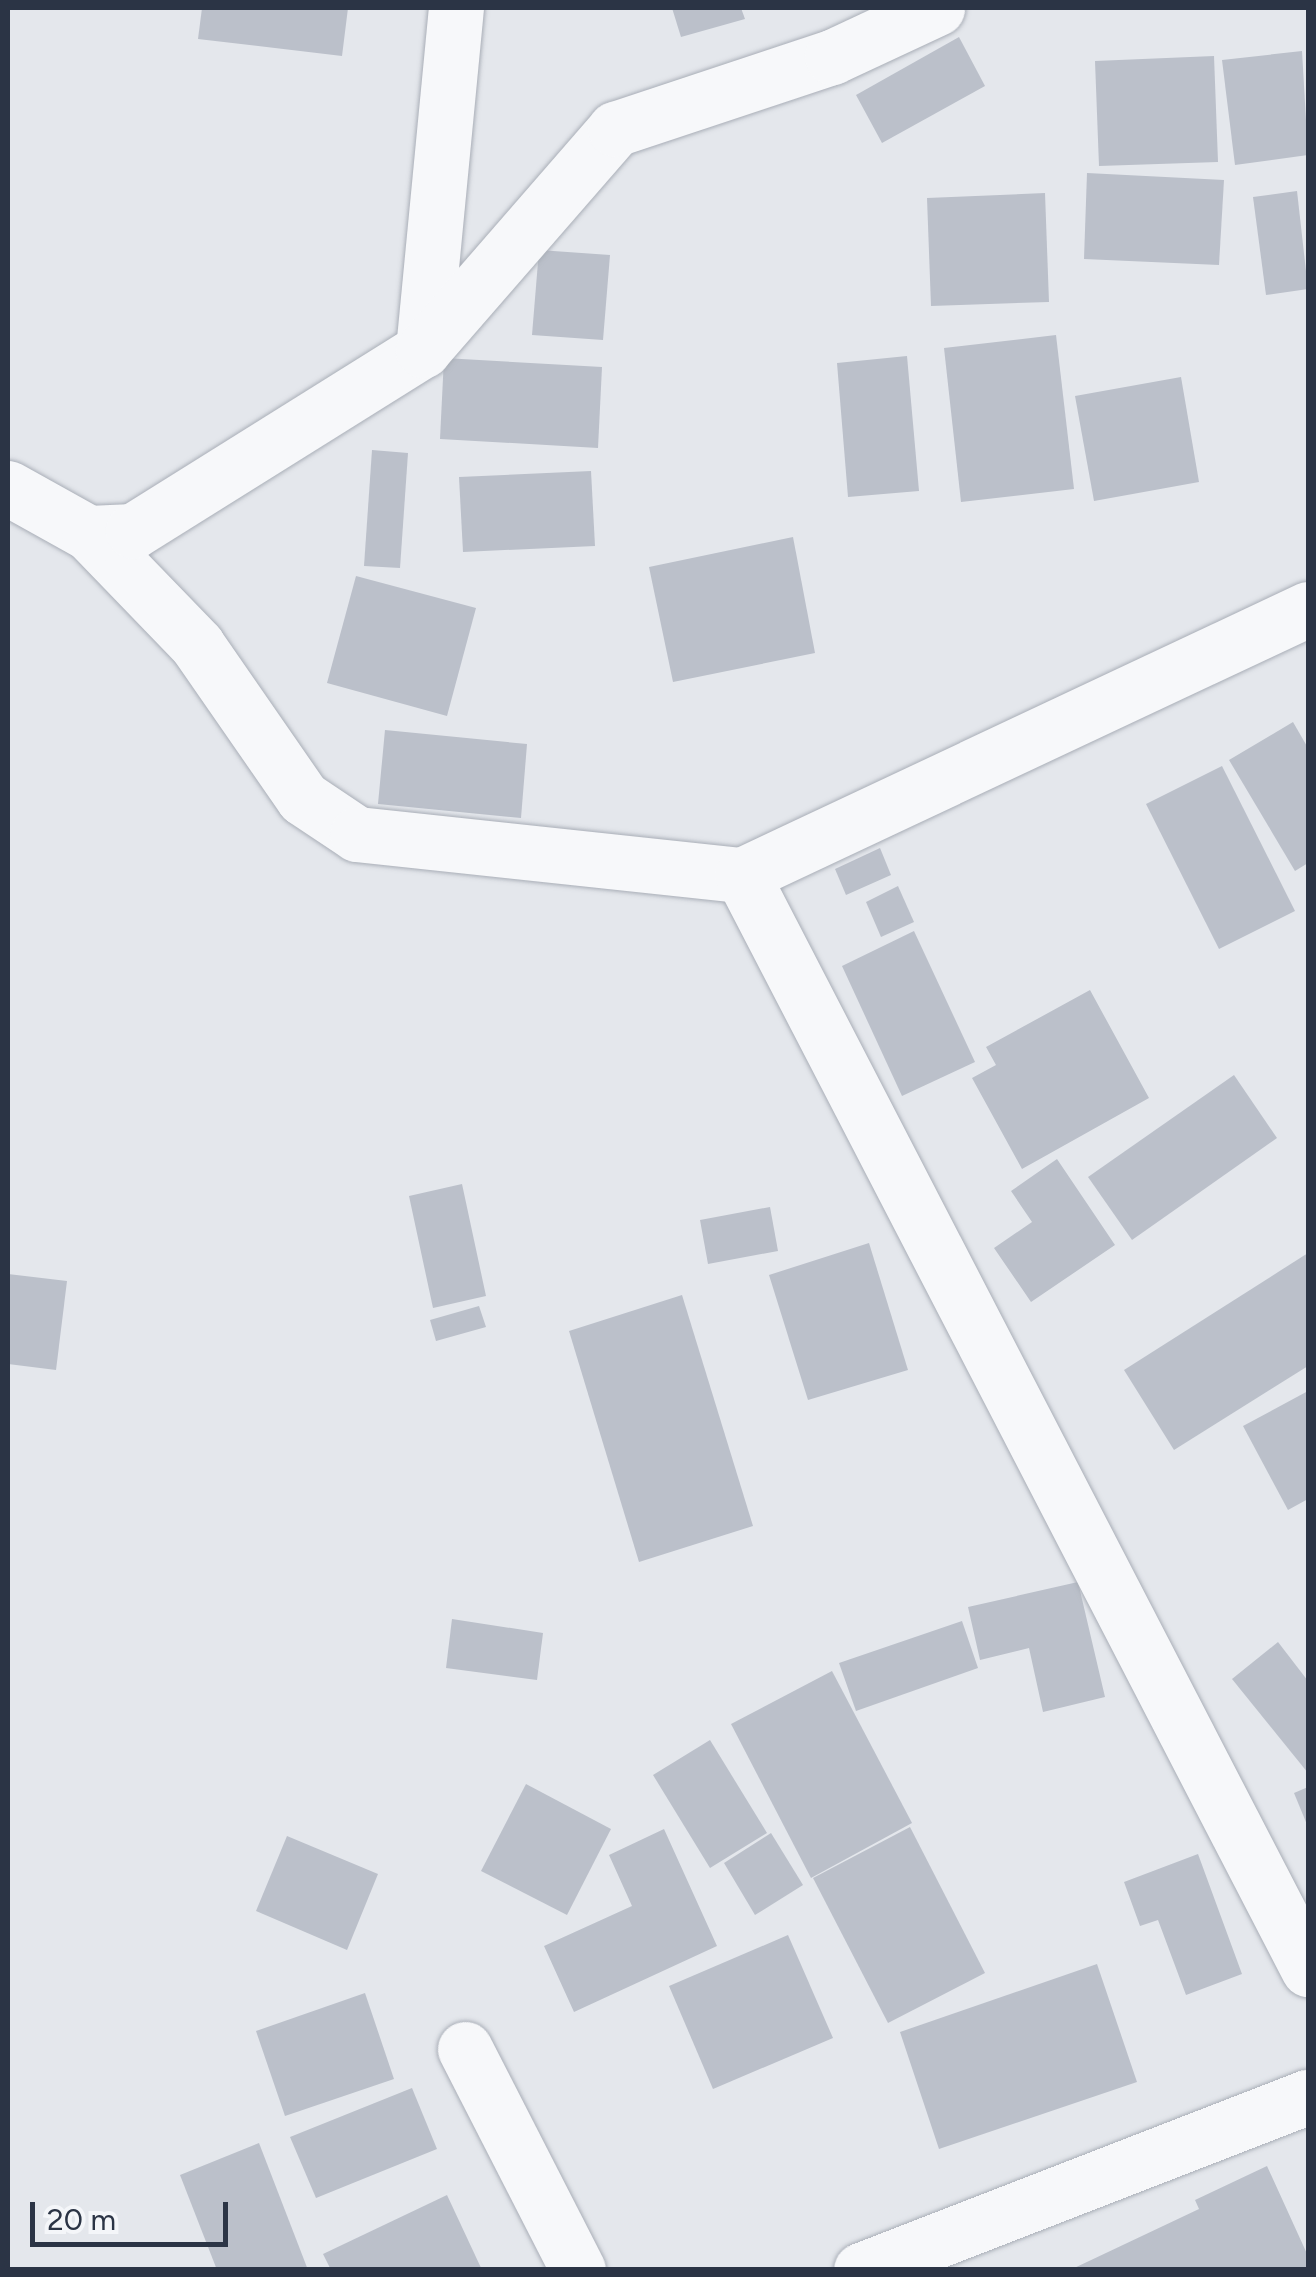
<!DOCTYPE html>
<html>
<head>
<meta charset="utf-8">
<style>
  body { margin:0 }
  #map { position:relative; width:1316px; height:2277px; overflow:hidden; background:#e4e7ec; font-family:Figtree,sans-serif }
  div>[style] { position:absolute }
  .building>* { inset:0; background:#bbc0ca }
  .roads { filter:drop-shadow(0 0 2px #a9aeb7) drop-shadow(0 0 2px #a9aeb7) }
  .street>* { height:55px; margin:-27.5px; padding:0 27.5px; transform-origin:27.5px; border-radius:27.5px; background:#f7f8fa }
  span { translate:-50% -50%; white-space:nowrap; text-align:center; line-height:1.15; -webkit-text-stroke:10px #f4f6f9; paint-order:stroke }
  .frame { position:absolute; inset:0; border:10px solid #2b3445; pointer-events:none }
  .scale { position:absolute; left:30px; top:2202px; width:198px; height:45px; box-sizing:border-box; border:5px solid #2b3445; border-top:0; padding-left:12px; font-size:30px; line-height:35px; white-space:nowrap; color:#2b3445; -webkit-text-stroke:8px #f4f6f9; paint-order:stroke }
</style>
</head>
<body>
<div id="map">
  <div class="building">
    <div style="clip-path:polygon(202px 8px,348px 8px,342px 56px,198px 39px)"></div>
    <div style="clip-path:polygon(672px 8px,741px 8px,745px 19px,681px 37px)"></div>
    <div style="clip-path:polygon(959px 37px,985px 86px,882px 143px,856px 95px)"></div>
    <div style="clip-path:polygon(1302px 51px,1308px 155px,1235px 165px,1222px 60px)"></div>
    <div style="clip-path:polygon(1214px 56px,1218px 162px,1099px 166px,1095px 61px)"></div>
    <div style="clip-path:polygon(1087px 173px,1224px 180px,1219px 265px,1084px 259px)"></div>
    <div style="clip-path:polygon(1297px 191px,1308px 289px,1266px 295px,1253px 197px)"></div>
    <div style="clip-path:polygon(1045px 193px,1049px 302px,931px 306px,927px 198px)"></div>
    <div style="clip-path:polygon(539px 250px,610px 255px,603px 340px,532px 335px)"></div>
    <div style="clip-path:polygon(1056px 335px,1074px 489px,961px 502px,944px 348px)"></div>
    <div style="clip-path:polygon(907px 356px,919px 491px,848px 497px,837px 363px)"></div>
    <div style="clip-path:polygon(444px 358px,602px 367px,598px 448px,440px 439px)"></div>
    <div style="clip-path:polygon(1181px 377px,1199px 482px,1094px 501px,1075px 396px)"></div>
    <div style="clip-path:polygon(372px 450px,408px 453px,400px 568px,364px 566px)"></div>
    <div style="clip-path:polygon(591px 471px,595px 546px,463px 552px,459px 477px)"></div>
    <div style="clip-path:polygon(793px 537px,815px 653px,673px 682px,649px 567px)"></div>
    <div style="clip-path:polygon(356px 576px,476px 608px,447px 716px,327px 683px)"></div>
    <div style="clip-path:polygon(1293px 722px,1308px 748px,1308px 863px,1295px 871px,1229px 760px)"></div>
    <div style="clip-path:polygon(385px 730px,527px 744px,521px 818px,378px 804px)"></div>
    <div style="clip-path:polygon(1222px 766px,1295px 911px,1219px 949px,1146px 804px)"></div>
    <div style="clip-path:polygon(880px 848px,891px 875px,846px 895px,835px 869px)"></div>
    <div style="clip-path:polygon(898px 886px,914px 922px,881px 937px,866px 902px)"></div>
    <div style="clip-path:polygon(914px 931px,975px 1062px,902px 1096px,842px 966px)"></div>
    <div style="clip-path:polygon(1090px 990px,1149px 1098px,1022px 1169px,972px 1078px,996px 1065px,986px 1047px)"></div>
    <div style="clip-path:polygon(1234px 1075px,1277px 1138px,1132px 1240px,1088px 1177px)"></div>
    <div style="clip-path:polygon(1057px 1159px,1115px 1245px,1031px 1302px,994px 1248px,1032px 1222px,1011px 1191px)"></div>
    <div style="clip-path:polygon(462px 1184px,486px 1296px,433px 1308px,409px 1196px)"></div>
    <div style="clip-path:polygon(770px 1207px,778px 1251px,708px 1264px,700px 1220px)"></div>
    <div style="clip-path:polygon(869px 1243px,908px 1370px,808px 1400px,769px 1275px)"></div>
    <div style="clip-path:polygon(1308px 1253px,1308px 1366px,1174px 1450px,1124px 1370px)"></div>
    <div style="clip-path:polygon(8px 1274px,67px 1281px,56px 1370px,8px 1364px)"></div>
    <div style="clip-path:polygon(682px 1295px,753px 1526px,639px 1562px,569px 1331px)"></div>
    <div style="clip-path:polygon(479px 1306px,486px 1327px,436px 1341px,430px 1320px)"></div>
    <div style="clip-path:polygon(1308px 1391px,1308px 1499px,1288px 1510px,1243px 1426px)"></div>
    <div style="clip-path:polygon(1078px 1582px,1105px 1697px,1043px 1712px,1029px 1648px,980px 1660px,968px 1607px)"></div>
    <div style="clip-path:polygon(452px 1619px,543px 1633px,537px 1680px,446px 1668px)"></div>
    <div style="clip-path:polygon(962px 1621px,978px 1668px,856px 1711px,839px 1663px)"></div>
    <div style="clip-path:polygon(1278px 1642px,1308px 1681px,1308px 1773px,1232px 1679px)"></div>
    <div style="clip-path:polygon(832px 1671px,912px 1823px,811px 1878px,731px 1724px)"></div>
    <div style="clip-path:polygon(710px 1740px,767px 1833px,710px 1868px,653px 1775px)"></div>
    <div style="clip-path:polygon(526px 1784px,611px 1829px,567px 1915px,481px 1871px)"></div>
    <div style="clip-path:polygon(1308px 1787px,1308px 1827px,1294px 1793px)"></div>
    <div style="clip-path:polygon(910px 1827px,985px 1973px,888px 2023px,813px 1878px)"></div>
    <div style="clip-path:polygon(664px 1829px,717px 1946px,574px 2012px,544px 1946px,632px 1906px,609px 1855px)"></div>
    <div style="clip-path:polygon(771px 1833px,803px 1885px,755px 1915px,724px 1863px)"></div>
    <div style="clip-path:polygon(287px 1836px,378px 1874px,347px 1950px,256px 1911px)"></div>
    <div style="clip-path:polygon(1198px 1854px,1242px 1974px,1186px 1995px,1158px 1920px,1140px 1926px,1124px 1882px)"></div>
    <div style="clip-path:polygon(788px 1935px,833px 2038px,713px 2089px,669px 1986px)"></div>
    <div style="clip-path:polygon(1097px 1964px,1137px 2082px,939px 2149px,900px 2032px)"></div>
    <div style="clip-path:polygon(365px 1993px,394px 2079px,285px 2116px,256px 2031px)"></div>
    <div style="clip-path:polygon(412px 2088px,437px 2149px,316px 2198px,290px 2137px)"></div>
    <div style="clip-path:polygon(259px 2143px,308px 2270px,217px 2270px,180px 2175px)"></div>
    <div style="clip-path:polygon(1267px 2166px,1308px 2256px,1308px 2270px,1070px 2270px,1199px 2209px,1195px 2200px)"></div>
    <div style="clip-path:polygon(447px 2195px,482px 2270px,331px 2270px,323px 2254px)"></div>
  </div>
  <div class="roads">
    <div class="street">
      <div style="left:423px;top:350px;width:344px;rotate:-84.5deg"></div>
      <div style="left:8px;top:488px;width:93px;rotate:29.1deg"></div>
      <div style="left:89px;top:533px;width:156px;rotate:46deg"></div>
      <div style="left:197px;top:645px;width:186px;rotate:55.3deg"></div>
      <div style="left:303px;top:798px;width:65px;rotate:33.7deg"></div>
      <div style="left:357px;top:834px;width:387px;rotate:6.1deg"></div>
      <div style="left:89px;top:533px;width:44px;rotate:-2.6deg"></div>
      <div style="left:133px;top:531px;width:342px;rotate:-32deg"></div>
      <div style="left:423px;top:350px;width:293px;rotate:-49deg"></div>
      <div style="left:615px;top:129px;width:229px;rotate:-18.4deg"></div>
      <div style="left:832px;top:57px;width:116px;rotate:-25deg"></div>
      <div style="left:1308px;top:609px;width:625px;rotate:154.83deg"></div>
      <div style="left:742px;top:875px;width:1232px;rotate:62.64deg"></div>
      <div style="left:465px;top:2049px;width:248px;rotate:62.9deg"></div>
      <div style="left:861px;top:2270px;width:479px;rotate:-21.2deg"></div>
    </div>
  </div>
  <div class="frame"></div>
  <div class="scale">20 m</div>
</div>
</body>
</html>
